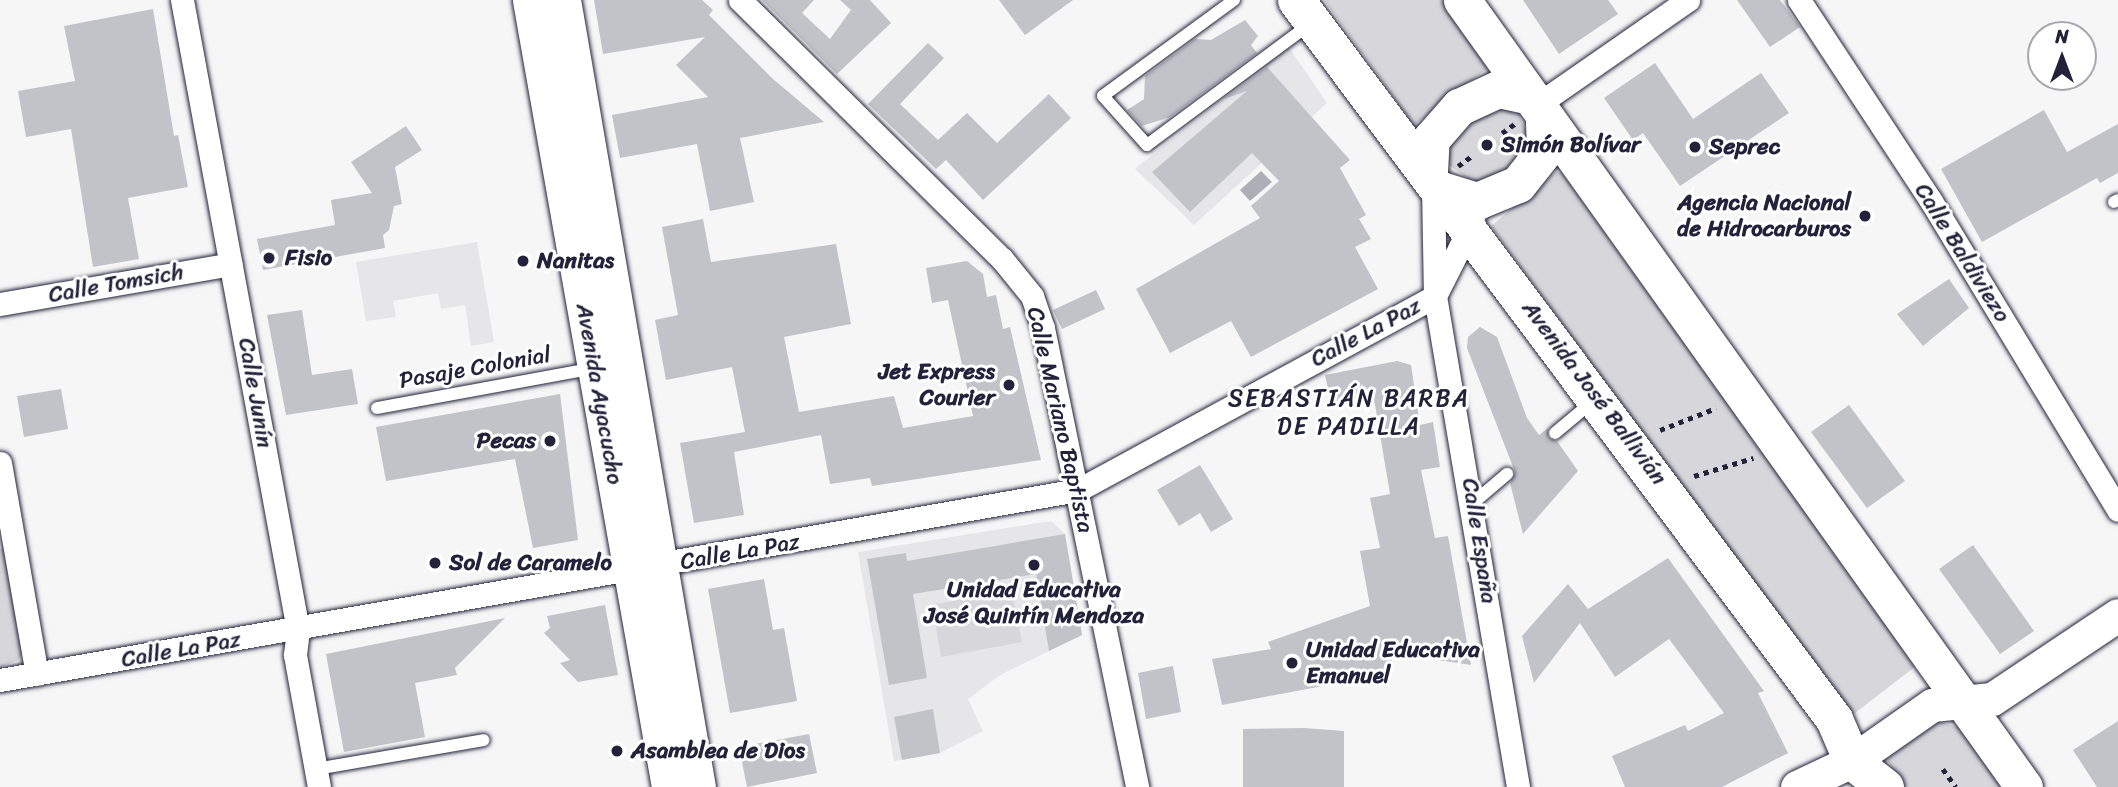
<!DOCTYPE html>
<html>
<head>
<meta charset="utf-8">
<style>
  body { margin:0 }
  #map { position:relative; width:2118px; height:787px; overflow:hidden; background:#f6f6f7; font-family:Sriracha,sans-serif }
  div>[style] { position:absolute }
  .built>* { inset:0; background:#e6e6e9 }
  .green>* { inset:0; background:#d7d7db }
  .water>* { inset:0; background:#aeaeb7 }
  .building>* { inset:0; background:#c2c2c9 }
  .path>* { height:4.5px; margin-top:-2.25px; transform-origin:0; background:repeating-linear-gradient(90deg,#22223b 0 5px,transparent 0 10px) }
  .roads { filter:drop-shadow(0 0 2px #22223b) drop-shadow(0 0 2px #22223b) }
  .lane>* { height:12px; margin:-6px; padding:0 6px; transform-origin:6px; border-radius:6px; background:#fff }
  .street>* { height:23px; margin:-11.5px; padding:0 11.5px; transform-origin:11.5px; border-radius:11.5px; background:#fff }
  .secondary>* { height:33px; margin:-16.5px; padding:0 16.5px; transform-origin:16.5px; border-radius:16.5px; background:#fff }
  .primary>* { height:37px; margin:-18.5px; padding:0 18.5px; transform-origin:18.5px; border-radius:18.5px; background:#fff }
  .dots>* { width:19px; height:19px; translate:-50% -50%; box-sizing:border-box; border:4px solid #fff; border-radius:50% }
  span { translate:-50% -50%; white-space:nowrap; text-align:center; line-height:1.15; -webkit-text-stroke:6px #fff; paint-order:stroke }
  .poi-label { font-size:23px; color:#22223b; font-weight:700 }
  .left { translate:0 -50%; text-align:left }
  .right { translate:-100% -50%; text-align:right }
  .street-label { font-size:23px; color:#22223b }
  .neighbourhood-label { font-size:24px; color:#22223b; letter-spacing:2px }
  .north { position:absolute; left:2027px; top:21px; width:70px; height:70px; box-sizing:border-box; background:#fff; border:2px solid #a7a7b1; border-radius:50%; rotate:0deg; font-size:19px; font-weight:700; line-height:28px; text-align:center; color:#22223b }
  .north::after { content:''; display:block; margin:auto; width:24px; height:32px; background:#22223b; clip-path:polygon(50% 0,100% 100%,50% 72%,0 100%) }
</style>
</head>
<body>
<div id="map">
  <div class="built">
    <div style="clip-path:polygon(1288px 46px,1327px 103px,1194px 225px,1135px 169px)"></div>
    <div style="clip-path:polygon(477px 242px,494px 342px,471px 346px,465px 305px,441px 309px,438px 293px,393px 301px,396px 317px,366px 321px,356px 262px)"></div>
    <div style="clip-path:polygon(1051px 521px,1065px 534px,1082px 635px,1000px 675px,968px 699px,983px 731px,940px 753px,894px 761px,858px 552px)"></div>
  </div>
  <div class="green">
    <div style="clip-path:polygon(1324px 0,1442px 0,1489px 67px,1414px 125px)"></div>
    <div style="clip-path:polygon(1498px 106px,1518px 113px,1530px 140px,1514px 166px,1477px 185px,1450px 166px,1446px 154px,1452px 132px)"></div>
    <div style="clip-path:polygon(1556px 172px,1562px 173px,1916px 666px,1855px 713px,1849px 713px,1491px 226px)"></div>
    <div style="clip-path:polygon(6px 548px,24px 649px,19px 660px,0 667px,0 549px)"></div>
    <div style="clip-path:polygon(1012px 590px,1022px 642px,941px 657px,932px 605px)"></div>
    <div style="clip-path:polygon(1938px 722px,1959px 727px,2002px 787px,1905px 787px,1886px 758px)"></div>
  </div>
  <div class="water">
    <div style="clip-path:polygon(1261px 171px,1272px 182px,1250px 201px,1240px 190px)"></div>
  </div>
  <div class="building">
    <div style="clip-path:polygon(594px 0,702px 0,713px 10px,709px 15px,773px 79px,824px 122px,740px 138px,754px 202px,710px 211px,697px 144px,620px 158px,612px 115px,708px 97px,676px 65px,705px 37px,603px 54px)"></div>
    <div style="clip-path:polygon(762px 0,814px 0,802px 13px,830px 39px,851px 10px,840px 0,870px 0,891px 23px,837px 74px)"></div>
    <div style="clip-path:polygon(999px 0,1073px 0,1025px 35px)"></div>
    <div style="clip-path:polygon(1523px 0,1608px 0,1618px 14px,1559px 54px)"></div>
    <div style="clip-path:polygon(1737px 0,1780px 0,1800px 27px,1770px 47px)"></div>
    <div style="clip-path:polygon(153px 9px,174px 136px,178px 135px,188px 187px,128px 198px,139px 259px,93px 267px,71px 129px,26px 137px,18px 91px,75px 81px,64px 26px)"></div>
    <div style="clip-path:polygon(1245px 20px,1258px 36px,1251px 45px,1257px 53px,1170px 117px,1142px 126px,1127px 110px,1144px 99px,1145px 76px,1195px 39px,1211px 40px)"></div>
    <div style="clip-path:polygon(928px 43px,944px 58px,900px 104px,938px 140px,967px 113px,997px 143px,1049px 94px,1071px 118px,983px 200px,946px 160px,936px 169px,868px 104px)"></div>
    <div style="clip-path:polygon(1655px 63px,1693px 119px,1761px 73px,1789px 113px,1680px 186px,1643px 133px,1633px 140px,1604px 98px)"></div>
    <div style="clip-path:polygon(1267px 67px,1350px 160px,1340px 168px,1366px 215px,1359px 219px,1371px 239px,1355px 247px,1378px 289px,1251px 357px,1231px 321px,1170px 353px,1136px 289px,1260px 218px,1251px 206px,1279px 181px,1252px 153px,1190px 212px,1152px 172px,1247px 91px,1224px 99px)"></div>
    <div style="clip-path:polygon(2044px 110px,2067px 152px,2118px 124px,2118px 173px,2100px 183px,2097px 178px,1982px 242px,1941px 169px)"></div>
    <div style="clip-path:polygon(406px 126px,422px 150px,395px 167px,402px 204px,394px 206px,389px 230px,383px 235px,385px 248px,263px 270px,257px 239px,335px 225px,331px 200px,372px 193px,351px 162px)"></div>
    <div style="clip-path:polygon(703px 219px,711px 262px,836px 244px,851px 324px,784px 337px,799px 412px,894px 396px,903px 428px,973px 416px,948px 300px,932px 303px,926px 268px,967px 261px,983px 274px,987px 297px,996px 295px,1003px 329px,1010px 327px,1041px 460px,872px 486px,870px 478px,830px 484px,821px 435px,734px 452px,744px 515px,694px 523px,680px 443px,745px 432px,732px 367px,666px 380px,655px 320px,678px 315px,662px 227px)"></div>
    <div style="clip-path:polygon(1949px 279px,1969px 308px,1923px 346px,1897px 314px)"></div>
    <div style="clip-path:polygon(1096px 290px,1105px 309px,1062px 329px,1053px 310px)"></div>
    <div style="clip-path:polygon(302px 310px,312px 375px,352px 369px,358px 404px,286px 415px,267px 315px)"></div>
    <div style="clip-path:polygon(1480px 327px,1497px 337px,1527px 418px,1539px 435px,1548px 428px,1548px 438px,1557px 441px,1578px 471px,1523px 534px,1510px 483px,1515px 472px,1467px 348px,1468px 337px)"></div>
    <div style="clip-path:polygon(1397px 361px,1411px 365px,1420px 425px,1433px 422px,1440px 467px,1421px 470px,1435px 538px,1448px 536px,1471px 665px,1391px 653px,1392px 673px,1222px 705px,1212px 659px,1271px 649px,1268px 642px,1370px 606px,1360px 551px,1380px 548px,1370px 498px,1390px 494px,1374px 399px,1332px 408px,1325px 375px)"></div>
    <div style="clip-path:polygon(61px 389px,68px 429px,24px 437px,17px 396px)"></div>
    <div style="clip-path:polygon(560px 394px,578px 540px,533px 548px,515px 459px,386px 481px,376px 427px)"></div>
    <div style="clip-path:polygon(1849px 405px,1905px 481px,1867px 508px,1811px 432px)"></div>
    <div style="clip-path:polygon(1200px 465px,1233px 519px,1211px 532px,1200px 513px,1179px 526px,1157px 490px)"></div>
    <div style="clip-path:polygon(1065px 534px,1082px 635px,1049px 651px,1036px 574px,913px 594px,927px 678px,889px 685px,867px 559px,906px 553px,907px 561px)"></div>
    <div style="clip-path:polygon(1973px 545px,2034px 631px,2000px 654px,1939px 569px)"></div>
    <div style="clip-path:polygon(1668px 558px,1764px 691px,1758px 693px,1788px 753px,1722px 787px,1625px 787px,1612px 756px,1685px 725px,1688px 731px,1724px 713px,1669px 639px,1615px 677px,1580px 623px,1534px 683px,1522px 636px,1568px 584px,1588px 609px)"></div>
    <div style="clip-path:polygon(764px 579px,773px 630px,784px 628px,797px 701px,730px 713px,708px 589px)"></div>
    <div style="clip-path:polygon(605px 605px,618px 675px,578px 682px,560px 663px,570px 660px,544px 633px,550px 628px,547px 616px)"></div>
    <div style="clip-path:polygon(505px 618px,455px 668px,457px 675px,415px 683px,425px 737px,344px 752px,326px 654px)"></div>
    <div style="clip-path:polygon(1173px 666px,1181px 712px,1146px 719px,1138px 673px)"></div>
    <div style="clip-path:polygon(933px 709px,940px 753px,902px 760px,894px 717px)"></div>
    <div style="clip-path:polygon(2118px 721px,2118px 787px,2097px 787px,2073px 750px)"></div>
    <div style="clip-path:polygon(1304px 728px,1344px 731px,1344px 787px,1243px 787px,1243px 729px)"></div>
    <div style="clip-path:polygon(809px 734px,817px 773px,747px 787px,739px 747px)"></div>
  </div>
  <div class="path">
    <div style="left:1502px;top:133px;width:17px;rotate:-36deg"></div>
    <div style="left:1458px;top:166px;width:17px;rotate:-36deg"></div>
    <div style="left:1660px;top:430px;width:60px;rotate:-21.4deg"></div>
    <div style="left:1694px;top:476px;width:62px;rotate:-17deg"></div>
    <div style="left:1943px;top:769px;width:22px;rotate:54deg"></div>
  </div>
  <div class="roads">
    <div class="lane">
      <div style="left:1234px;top:0;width:162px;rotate:143.8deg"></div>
      <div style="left:1103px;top:96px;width:66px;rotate:48.1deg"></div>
      <div style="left:1147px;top:145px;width:203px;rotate:-36.6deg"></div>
      <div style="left:2114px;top:202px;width:4px;rotate:-27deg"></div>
      <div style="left:377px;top:408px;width:222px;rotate:-10.4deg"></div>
      <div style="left:1555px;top:433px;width:48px;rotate:-40deg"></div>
      <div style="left:1473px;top:503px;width:45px;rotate:-40.5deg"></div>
      <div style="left:316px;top:769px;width:170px;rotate:-9.8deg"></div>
    </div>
    <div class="street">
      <div style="left:182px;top:0;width:641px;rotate:79.57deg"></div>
      <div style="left:298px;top:630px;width:25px;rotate:97deg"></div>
      <div style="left:295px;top:655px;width:134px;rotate:79.7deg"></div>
      <div style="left:740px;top:0;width:368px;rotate:44.7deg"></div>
      <div style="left:1002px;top:259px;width:48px;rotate:51deg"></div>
      <div style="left:1032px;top:296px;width:34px;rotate:71deg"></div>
      <div style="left:1043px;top:328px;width:469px;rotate:78.4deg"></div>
      <div style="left:1799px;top:0;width:240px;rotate:56.7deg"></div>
      <div style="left:1931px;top:201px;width:361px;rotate:58.8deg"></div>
      <div style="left:1537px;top:105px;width:184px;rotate:-34.8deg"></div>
      <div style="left:1433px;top:184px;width:112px;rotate:89deg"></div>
      <div style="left:1435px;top:296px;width:498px;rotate:80.4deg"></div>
      <div style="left:0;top:304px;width:234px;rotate:-9.8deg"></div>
      <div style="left:0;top:463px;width:214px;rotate:80.1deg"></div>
      <div style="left:0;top:680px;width:1095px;rotate:-10deg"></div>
      <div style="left:1078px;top:490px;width:406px;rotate:-28.5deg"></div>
      <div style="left:1435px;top:296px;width:84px;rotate:-63.1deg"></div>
    </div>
    <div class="secondary">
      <div style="left:1797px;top:787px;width:61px;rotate:-25.3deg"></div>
      <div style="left:1852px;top:761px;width:98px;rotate:-35deg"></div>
      <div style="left:1932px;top:705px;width:60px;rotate:-5.7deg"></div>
      <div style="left:1992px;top:699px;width:151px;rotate:-33.7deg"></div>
    </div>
    <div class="primary">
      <div style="left:531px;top:0;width:799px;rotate:79.98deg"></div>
      <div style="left:562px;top:0;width:798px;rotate:80.27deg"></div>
      <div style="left:1296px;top:0;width:898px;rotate:53.19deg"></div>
      <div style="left:1834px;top:719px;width:46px;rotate:66.8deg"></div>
      <div style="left:1852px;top:761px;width:42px;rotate:38.2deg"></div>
      <div style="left:1462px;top:0;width:967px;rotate:54.47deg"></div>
      <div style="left:1429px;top:172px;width:33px;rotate:-87deg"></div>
      <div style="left:1431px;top:139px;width:43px;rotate:-48.8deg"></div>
      <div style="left:1459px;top:107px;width:43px;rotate:-24.8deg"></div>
      <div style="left:1498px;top:89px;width:33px;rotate:12deg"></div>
      <div style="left:1441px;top:190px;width:38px;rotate:17deg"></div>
      <div style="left:1477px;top:201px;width:44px;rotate:-22.5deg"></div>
      <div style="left:1518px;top:184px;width:43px;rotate:-51.5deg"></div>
      <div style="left:1545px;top:150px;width:34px;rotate:-92deg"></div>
    </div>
  </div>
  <div class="dots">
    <div style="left:1487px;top:145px;background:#22223b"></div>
    <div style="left:1695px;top:147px;background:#22223b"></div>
    <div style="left:1865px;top:216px;background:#22223b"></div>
    <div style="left:269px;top:258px;background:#22223b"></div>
    <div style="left:523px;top:261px;background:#22223b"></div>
    <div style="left:1009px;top:385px;background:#22223b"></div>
    <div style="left:550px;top:441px;background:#22223b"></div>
    <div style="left:435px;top:563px;background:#22223b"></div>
    <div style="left:1034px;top:565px;background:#22223b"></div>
    <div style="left:1292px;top:663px;background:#22223b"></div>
    <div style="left:617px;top:751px;background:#22223b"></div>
  </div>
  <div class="poi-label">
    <span class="left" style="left:1501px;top:145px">Simón Bolívar</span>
    <span class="left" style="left:1709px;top:147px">Seprec</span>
    <span class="right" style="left:1851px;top:216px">Agencia Nacional<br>de Hidrocarburos</span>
    <span class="left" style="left:285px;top:258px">Fisio</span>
    <span class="left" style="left:537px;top:261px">Nanitas</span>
    <span class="right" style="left:995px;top:385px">Jet Express<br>Courier</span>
    <span class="right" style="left:536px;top:441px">Pecas</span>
    <span class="left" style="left:449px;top:563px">Sol de Caramelo</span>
    <span style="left:1034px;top:603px">Unidad Educativa<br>José Quintín Mendoza</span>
    <span class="left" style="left:1306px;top:663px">Unidad Educativa<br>Emanuel</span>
    <span class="left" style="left:631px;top:751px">Asamblea de Dios</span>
  </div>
  <div class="street-label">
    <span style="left:1962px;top:253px;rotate:58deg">Calle Baldiviezo</span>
    <span style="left:116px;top:284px;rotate:-10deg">Calle Tomsich</span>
    <span style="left:1366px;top:333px;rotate:-28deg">Calle La Paz</span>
    <span style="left:475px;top:368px;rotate:-10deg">Pasaje Colonial</span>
    <span style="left:255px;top:393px;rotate:80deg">Calle Junín</span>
    <span style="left:1594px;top:393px;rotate:53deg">Avenida José Ballivián</span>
    <span style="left:599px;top:394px;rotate:80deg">Avenida Ayacucho</span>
    <span style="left:1060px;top:420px;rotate:77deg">Calle Mariano Baptista</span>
    <span style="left:1479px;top:541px;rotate:81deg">Calle España</span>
    <span style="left:740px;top:552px;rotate:-10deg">Calle La Paz</span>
    <span style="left:181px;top:650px;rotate:-10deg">Calle La Paz</span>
  </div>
  <div class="neighbourhood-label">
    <span style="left:1349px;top:413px">SEBASTIÁN BARBA<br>DE PADILLA</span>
  </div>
  <div class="north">N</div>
</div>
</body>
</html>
